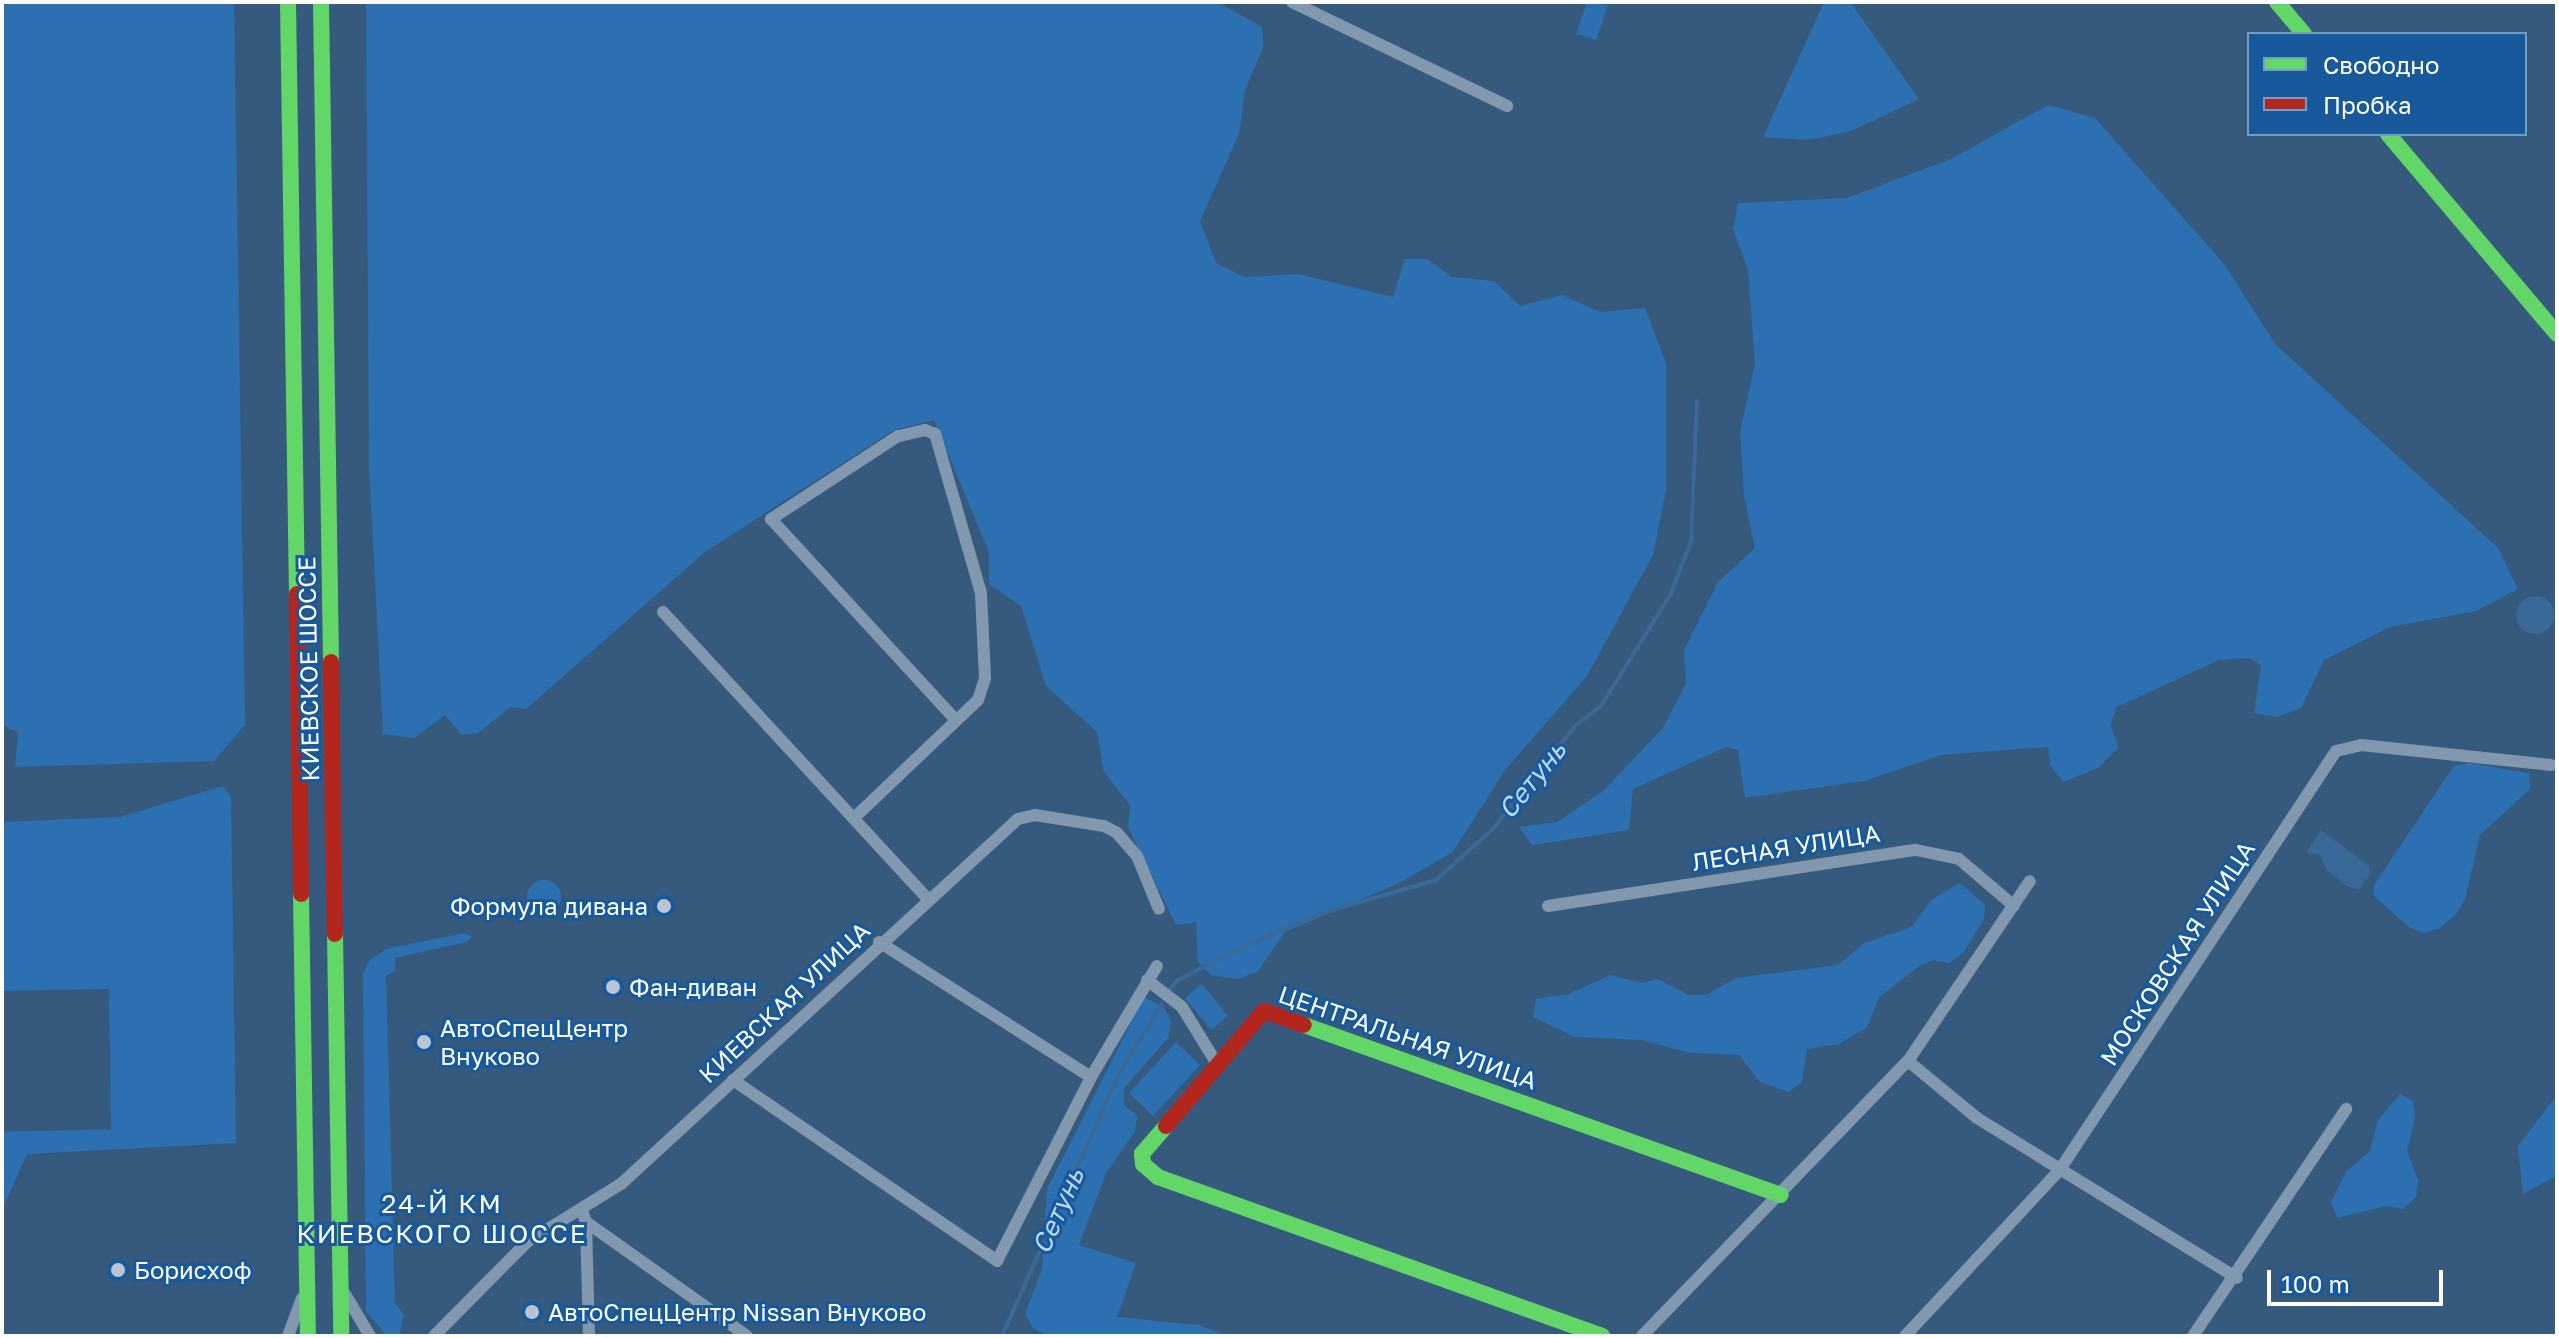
<!DOCTYPE html>
<html>
<head>
<meta charset="utf-8">
<style>
  body { margin:0 }
  #map { position:relative; width:2559px; height:1338px; overflow:hidden; background:#365a7e; font-family:"Golos Text",sans-serif }
  div>[style] { position:absolute }
  .green>* { inset:0; background:#2c70b1 }
  .round { border-radius:50% }
  .water>* { inset:0; background:#3b6997 }
  .stream>* { height:4px; margin:-2px; padding:0 2px; transform-origin:2px; border-radius:2px; background:#3b6997 }
  .street>* { height:12px; margin:-6px; padding:0 6px; transform-origin:6px; border-radius:6px; background:#8198af }
  .fast>* { height:16px; margin:-8px; padding:0 8px; transform-origin:8px; border-radius:8px; background:#63d668 }
  .jam>* { height:16px; margin:-8px; padding:0 8px; transform-origin:8px; border-radius:8px; background:#b3261e }
  .dots>* { width:22px; height:22px; translate:-50% -50%; box-sizing:border-box; border:4px solid #18599c; border-radius:50% }
  span { translate:-50% -50%; white-space:nowrap; text-align:center; line-height:1.15; -webkit-text-stroke:6px #18599c; paint-order:stroke }
  .street-label { font-size:24px; color:#fff }
  .poi-label { font-size:24px; color:#fff }
  .right { translate:-100% -50%; text-align:right }
  .left { translate:0 -50%; text-align:left }
  .water-label { font-size:26px; color:#bbdbf8; font-style:italic }
  .neighbourhood-label { font-size:26px; color:#fff; letter-spacing:2px }
  .frame { position:absolute; inset:0; border:4px solid #fff; pointer-events:none }
  .legend { position:absolute; left:2247px; top:32px; width:280px; height:104px; box-sizing:border-box; background:#18599c; border:2px solid #749bc4; margin:0; padding:10px 14px; list-style:none; font-size:24px; color:#fff }
  .legend li { display:flex; align-items:center; gap:16px; height:40px }
  .legend b { width:40px; border:2px solid #749bc4 }
  .scale { position:absolute; left:2267px; top:1270px; width:176px; height:36px; box-sizing:border-box; border:4px solid #fff; border-top:0; padding-left:10px; font-size:24px; line-height:28px; white-space:nowrap; color:#fff; -webkit-text-stroke:6px #18599c; paint-order:stroke }
</style>
</head>
<body>
<div id="map">
  <div class="green">
    <div style="clip-path:polygon(2px 2px,234px 2px,245px 725px,214px 761px,15px 767px,18px 732px,2px 725px)"></div>
    <div style="clip-path:polygon(366px 2px,1217px 2px,1262px 27px,1263px 48px,1245px 90px,1239px 134px,1200px 221px,1216px 263px,1244px 277px,1298px 274px,1393px 297px,1405px 259px,1427px 259px,1452px 277px,1494px 281px,1520px 306px,1562px 295px,1600px 312px,1645px 308px,1666px 363px,1666px 490px,1653px 555px,1587px 676px,1505px 770px,1453px 852px,1399px 883px,1285px 932px,1258px 971px,1238px 979px,1211px 975px,1198px 962px,1196px 922px,1176px 925px,1128px 827px,1130px 805px,1104px 772px,1097px 732px,1046px 686px,1021px 606px,989px 584px,989px 552px,934px 420px,894px 430px,705px 552px,526px 709px,511px 707px,478px 733px,462px 735px,445px 715px,414px 738px,383px 734px,369px 464px)"></div>
    <div style="clip-path:polygon(1587px 2px,1608px 5px,1596px 40px,1576px 34px)"></div>
    <div style="clip-path:polygon(1824px 2px,1850px 2px,1919px 99px,1849px 132px,1807px 140px,1763px 137px)"></div>
    <div style="clip-path:polygon(2048px 105px,2095px 118px,2225px 265px,2275px 344px,2498px 548px,2518px 589px,2476px 611px,2390px 627px,2324px 660px,2301px 708px,2277px 717px,2254px 713px,2261px 665px,2249px 658px,2219px 660px,2117px 707px,2110px 725px,2119px 747px,2098px 768px,2063px 782px,2050px 765px,2048px 747px,1941px 755px,1864px 781px,1745px 798px,1738px 750px,1726px 747px,1633px 789px,1629px 830px,1532px 845px,1519px 827px,1557px 822px,1603px 791px,1663px 728px,1686px 683px,1684px 650px,1718px 582px,1755px 548px,1744px 496px,1740px 432px,1755px 364px,1748px 270px,1733px 229px,1738px 203px,1847px 198px,1951px 159px)"></div>
    <div style="clip-path:polygon(2469px 763px,2529px 773px,2530px 789px,2480px 835px,2465px 899px,2456px 914px,2440px 928px,2424px 933px,2409px 927px,2374px 896px,2374px 885px,2454px 766px)"></div>
    <div style="clip-path:polygon(223px 786px,231px 797px,236px 1143px,27px 1154px,2px 1210px,2px 1132px,111px 1129px,109px 989px,2px 991px,2px 822px,120px 817px)"></div>
    <div class="round" style="left:527px;top:880px;width:34px;height:34px"></div>
    <div style="clip-path:polygon(1960px 883px,1985px 905px,1984px 919px,1963px 953px,1949px 963px,1933px 960px,1918px 967px,1879px 997px,1867px 1027px,1839px 1044px,1807px 1049px,1802px 1082px,1788px 1092px,1759px 1081px,1739px 1055px,1690px 1053px,1642px 1040px,1575px 1037px,1533px 1017px,1536px 999px,1569px 994px,1610px 975px,1642px 983px,1658px 979px,1688px 995px,1706px 995px,1736px 978px,1838px 965px,1864px 943px,1912px 927px,1931px 900px)"></div>
    <div style="clip-path:polygon(465px 933px,472px 937px,466px 942px,395px 958px,395px 971px,386px 976px,395px 1303px,404px 1314px,399px 1336px,387px 1336px,366px 1311px,363px 974px,369px 961px,386px 949px)"></div>
    <div style="clip-path:polygon(1202px 984px,1228px 1016px,1211px 1030px,1185px 998px)"></div>
    <div style="clip-path:polygon(1144px 997px,1164px 1007px,1171px 1022px,1168px 1038px,1124px 1088px,1124px 1105px,1137px 1115px,1135px 1131px,1106px 1173px,1079px 1245px,1136px 1263px,1117px 1317px,1198px 1325px,1229px 1336px,1048px 1336px,1033px 1328px,1025px 1314px,1042px 1269px,1047px 1189px)"></div>
    <div style="clip-path:polygon(1176px 1042px,1200px 1065px,1153px 1116px,1129px 1093px)"></div>
    <div style="clip-path:polygon(2400px 1094px,2413px 1101px,2415px 1118px,2407px 1151px,2418px 1180px,2416px 1197px,2403px 1209px,2386px 1206px,2337px 1218px,2331px 1202px,2346px 1172px,2370px 1151px,2378px 1120px)"></div>
    <div style="clip-path:polygon(2557px 1095px,2557px 1176px,2523px 1194px,2518px 1146px)"></div>
  </div>
  <div class="water">
    <div class="round" style="left:2516px;top:596px;width:38px;height:38px"></div>
    <div style="clip-path:polygon(2321px 830px,2369px 866px,2370px 874px,2360px 889px,2348px 887px,2327px 870px,2319px 854px,2306px 853px)"></div>
  </div>
  <div class="stream">
    <div style="left:1169px;top:990px;width:13px;rotate:-48deg"></div>
    <div style="left:1178px;top:980px;width:80px;rotate:-26.9deg"></div>
    <div style="left:1249px;top:944px;width:79px;rotate:-23deg"></div>
    <div style="left:1322px;top:913px;width:119px;rotate:-16.1deg"></div>
    <div style="left:1436px;top:880px;width:76px;rotate:-41.8deg"></div>
    <div style="left:1493px;top:829px;width:133px;rotate:-51.4deg"></div>
    <div style="left:1576px;top:725px;width:31px;rotate:-37deg"></div>
    <div style="left:1601px;top:706px;width:131px;rotate:-58.1deg"></div>
    <div style="left:1670px;top:595px;width:57px;rotate:-68.4deg"></div>
    <div style="left:1691px;top:542px;width:141px;rotate:-87.6deg"></div>
    <div style="left:1002px;top:1336px;width:286px;rotate:-66deg"></div>
    <div style="left:1118px;top:1075px;width:84px;rotate:-58.2deg"></div>
  </div>
  <div class="street">
    <div style="left:1292px;top:2px;width:239px;rotate:25.8deg"></div>
    <div style="left:663px;top:612px;width:391px;rotate:47.3deg"></div>
    <div style="left:854px;top:818px;width:171px;rotate:-43.6deg"></div>
    <div style="left:978px;top:700px;width:23px;rotate:-72deg"></div>
    <div style="left:985px;top:678px;width:85px;rotate:-92.7deg"></div>
    <div style="left:981px;top:593px;width:166px;rotate:-106.1deg"></div>
    <div style="left:935px;top:434px;width:11px;rotate:-158deg"></div>
    <div style="left:925px;top:430px;width:28px;rotate:167deg"></div>
    <div style="left:898px;top:436px;width:152px;rotate:146.8deg"></div>
    <div style="left:771px;top:519px;width:273px;rotate:47.4deg"></div>
    <div style="left:1548px;top:906px;width:372px;rotate:-8.7deg"></div>
    <div style="left:1916px;top:850px;width:44px;rotate:11.8deg"></div>
    <div style="left:1959px;top:859px;width:72px;rotate:40.5deg"></div>
    <div style="left:879px;top:942px;width:251px;rotate:32.5deg"></div>
    <div style="left:1147px;top:980px;width:44px;rotate:37.6deg"></div>
    <div style="left:1182px;top:1007px;width:67px;rotate:58.4deg"></div>
    <div style="left:1908px;top:1061px;width:89px;rotate:39.6deg"></div>
    <div style="left:1977px;top:1118px;width:305px;rotate:31.6deg"></div>
    <div style="left:733px;top:1080px;width:320px;rotate:34.4deg"></div>
    <div style="left:997px;top:1261px;width:207px;rotate:-62.9deg"></div>
    <div style="left:1091px;top:1077px;width:129px;rotate:-59.3deg"></div>
    <div style="left:582px;top:1210px;width:13px;rotate:72deg"></div>
    <div style="left:586px;top:1222px;width:197px;rotate:35.3deg"></div>
    <div style="left:586px;top:1222px;width:114px;rotate:88.5deg"></div>
    <div style="left:345px;top:1294px;width:49px;rotate:59.2deg"></div>
    <div style="left:288px;top:1336px;width:40px;rotate:-69.8deg"></div>
    <div style="left:434px;top:1336px;width:132px;rotate:-45.3deg"></div>
    <div style="left:527px;top:1242px;width:110px;rotate:-31.7deg"></div>
    <div style="left:621px;top:1184px;width:539px;rotate:-42.6deg"></div>
    <div style="left:1018px;top:819px;width:17px;rotate:-13deg"></div>
    <div style="left:1035px;top:815px;width:70px;rotate:9.1deg"></div>
    <div style="left:1104px;top:826px;width:15px;rotate:28deg"></div>
    <div style="left:1117px;top:833px;width:30px;rotate:49deg"></div>
    <div style="left:1137px;top:856px;width:57px;rotate:67.5deg"></div>
    <div style="left:1642px;top:1336px;width:383px;rotate:-46deg"></div>
    <div style="left:1908px;top:1061px;width:217px;rotate:-55.9deg"></div>
    <div style="left:1905px;top:1336px;width:226px;rotate:-47deg"></div>
    <div style="left:2059px;top:1171px;width:503px;rotate:-56.59deg"></div>
    <div style="left:2336px;top:751px;width:26px;rotate:-13deg"></div>
    <div style="left:2361px;top:745px;width:191px;rotate:6deg"></div>
    <div style="left:2193px;top:1336px;width:274px;rotate:-56deg"></div>
  </div>
  <div class="fast">
    <div style="left:288px;top:2px;width:592px;rotate:89.13deg"></div>
    <div style="left:321px;top:2px;width:660px;rotate:89.13deg"></div>
    <div style="left:2277px;top:2px;width:42px;rotate:49.8deg"></div>
    <div style="left:2388px;top:134px;width:262px;rotate:49.8deg"></div>
    <div style="left:301px;top:894px;width:442px;rotate:89.1deg"></div>
    <div style="left:335px;top:934px;width:402px;rotate:89.1deg"></div>
    <div style="left:1304px;top:1025px;width:506px;rotate:19.62deg"></div>
    <div style="left:1166px;top:1126px;width:37px;rotate:131deg"></div>
    <div style="left:1142px;top:1154px;width:10px;rotate:84deg"></div>
    <div style="left:1143px;top:1164px;width:20px;rotate:41deg"></div>
    <div style="left:1158px;top:1177px;width:472px;rotate:19.7deg"></div>
  </div>
  <div class="jam">
    <div style="left:297px;top:594px;width:300px;rotate:89.2deg"></div>
    <div style="left:331px;top:662px;width:272px;rotate:89.2deg"></div>
    <div style="left:1166px;top:1126px;width:151px;rotate:-49.6deg"></div>
    <div style="left:1264px;top:1011px;width:42px;rotate:19.3deg"></div>
  </div>
  <div class="dots">
    <div style="left:664px;top:906px;background:#b9c5d2"></div>
    <div style="left:613px;top:987px;background:#b9c5d2"></div>
    <div style="left:424px;top:1042px;background:#b9c5d2"></div>
    <div style="left:118px;top:1270px;background:#b9c5d2"></div>
    <div style="left:532px;top:1312px;background:#b9c5d2"></div>
  </div>
  <div class="street-label">
    <span style="left:308px;top:669px;rotate:-91deg">КИЕВСКОЕ ШОССЕ</span>
    <span style="left:1786px;top:847px;rotate:-9deg">ЛЕСНАЯ УЛИЦА</span>
    <span style="left:2177px;top:953px;rotate:-57deg">МОСКОВСКАЯ УЛИЦА</span>
    <span style="left:784px;top:1002px;rotate:-43deg">КИЕВСКАЯ УЛИЦА</span>
    <span style="left:1408px;top:1037px;rotate:19deg">ЦЕНТРАЛЬНАЯ УЛИЦА</span>
  </div>
  <div class="poi-label">
    <span class="right" style="left:648px;top:906px">Формула дивана</span>
    <span class="left" style="left:629px;top:987px">Фан-диван</span>
    <span class="left" style="left:440px;top:1042px">АвтоСпецЦентр<br>Внуково</span>
    <span class="left" style="left:134px;top:1270px">Борисхоф</span>
    <span class="left" style="left:548px;top:1312px">АвтоСпецЦентр Nissan Внуково</span>
  </div>
  <div class="water-label">
    <span style="left:1532px;top:780px;rotate:-51deg">Сетунь</span>
    <span style="left:1058px;top:1211px;rotate:-66deg">Сетунь</span>
  </div>
  <div class="neighbourhood-label">
    <span style="left:442px;top:1219px">24-Й КМ<br>КИЕВСКОГО ШОССЕ</span>
  </div>
  <div class="frame"></div>
  <ul class="legend">
  <li><b style="height:10px;background:#63d668"></b>Свободно</li>
  <li><b style="height:10px;background:#b3261e"></b>Пробка</li>
  </ul>
  <div class="scale">100 m</div>
</div>
</body>
</html>
